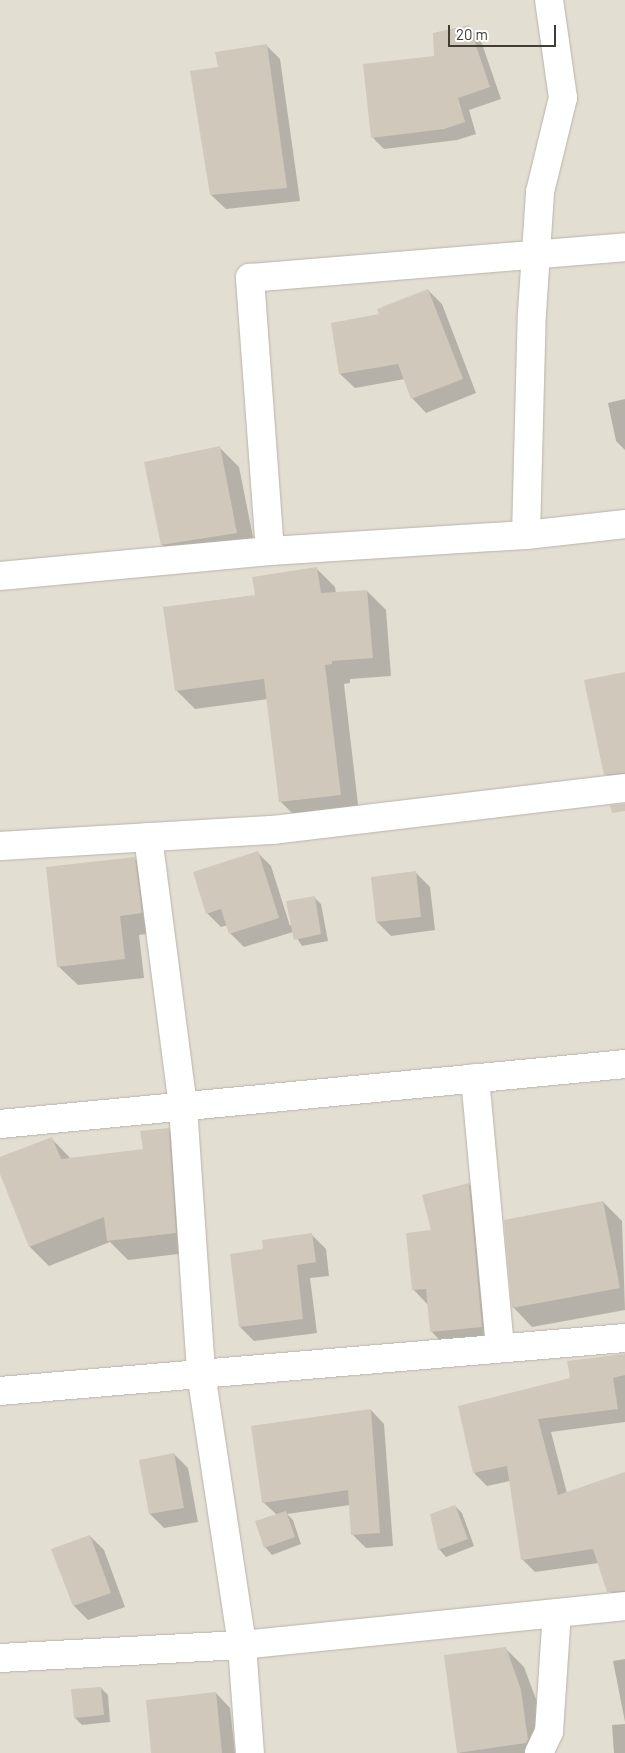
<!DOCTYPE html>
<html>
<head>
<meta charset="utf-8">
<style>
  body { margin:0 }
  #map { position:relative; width:625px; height:1753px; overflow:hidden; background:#efede4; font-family:Barlow,sans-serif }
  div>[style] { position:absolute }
  .residential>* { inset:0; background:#e3ded2 }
  .shadow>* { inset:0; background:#0003 }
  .building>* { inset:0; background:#d0c8bb }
  .roads { filter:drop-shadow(0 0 1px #bab4a8) drop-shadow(0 0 1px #bab4a8) }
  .street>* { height:28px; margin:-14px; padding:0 14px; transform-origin:14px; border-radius:14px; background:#fff }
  span { translate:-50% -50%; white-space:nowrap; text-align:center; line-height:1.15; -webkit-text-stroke:4.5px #fff; paint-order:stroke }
  .scale { position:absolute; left:448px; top:25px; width:108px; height:22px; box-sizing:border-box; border:2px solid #413d34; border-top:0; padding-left:6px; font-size:15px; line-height:18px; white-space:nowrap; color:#413d34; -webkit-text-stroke:4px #fff; paint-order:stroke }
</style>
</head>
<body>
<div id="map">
  <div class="residential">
    <div style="clip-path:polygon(0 0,625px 0,625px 1753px,0 1753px)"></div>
  </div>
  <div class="shadow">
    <div style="clip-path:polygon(468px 26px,480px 38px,501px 99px,469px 110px,476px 134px,457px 140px,384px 149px,373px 138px,436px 57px)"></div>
    <div style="clip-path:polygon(266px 45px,280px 59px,300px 201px,226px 209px,211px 195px,220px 68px)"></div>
    <div style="clip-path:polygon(428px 290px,442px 304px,476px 393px,426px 413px,412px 398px,405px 379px,355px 388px,340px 374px,380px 315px)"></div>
    <div style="clip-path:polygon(625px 399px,625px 450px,616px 441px,608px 403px)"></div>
    <div style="clip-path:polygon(220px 448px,239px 467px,256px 552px,182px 564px,162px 545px)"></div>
    <div style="clip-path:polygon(316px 568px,335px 587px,336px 593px,367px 591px,386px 610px,391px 676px,350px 679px,350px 683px,344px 684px,359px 813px,299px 820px,280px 801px,268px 699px,195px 709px,176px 690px,256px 596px)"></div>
    <div style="clip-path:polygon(625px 673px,625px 786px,619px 787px,605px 773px)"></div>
    <div style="clip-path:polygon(257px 852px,271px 866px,290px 926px,314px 897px,321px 904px,328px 941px,302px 946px,293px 932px,244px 947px,230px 933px,228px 925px,221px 927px,207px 913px)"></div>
    <div style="clip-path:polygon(134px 858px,153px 878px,161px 932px,139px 935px,144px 978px,78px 985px,58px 966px)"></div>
    <div style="clip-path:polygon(416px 873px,430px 887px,435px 930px,391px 936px,377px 922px)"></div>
    <div style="clip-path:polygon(168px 1129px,188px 1149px,195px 1252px,128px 1260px,110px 1242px,49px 1266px,30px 1247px,0 1171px,0 1158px,51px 1138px,71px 1159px,144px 1150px)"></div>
    <div style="clip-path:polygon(469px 1184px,486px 1202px,500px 1344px,449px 1350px,432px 1332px,429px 1306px,413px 1289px,433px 1232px)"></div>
    <div style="clip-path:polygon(603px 1202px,622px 1221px,625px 1310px,532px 1327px,513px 1307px)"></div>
    <div style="clip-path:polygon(312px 1235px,326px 1249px,329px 1276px,310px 1278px,317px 1333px,254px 1341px,240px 1327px,232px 1255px,264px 1250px)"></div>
    <div style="clip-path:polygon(625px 1355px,625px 1422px,551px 1432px,567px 1493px,625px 1473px,625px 1599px,620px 1601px,607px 1588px,599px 1563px,535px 1572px,522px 1559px,510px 1481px,487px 1486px,474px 1473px,572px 1378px)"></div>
    <div style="clip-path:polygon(371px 1410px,384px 1424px,393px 1546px,366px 1548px,353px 1535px,350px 1505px,287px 1514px,293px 1520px,301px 1544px,272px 1555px,265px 1547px,277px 1515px,263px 1502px)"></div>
    <div style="clip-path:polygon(174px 1454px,188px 1468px,198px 1522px,164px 1528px,150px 1514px)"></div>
    <div style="clip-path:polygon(455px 1506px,462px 1513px,474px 1546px,446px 1557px,439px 1549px)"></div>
    <div style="clip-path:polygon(90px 1536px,104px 1550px,125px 1607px,88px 1620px,74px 1606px,53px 1550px)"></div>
    <div style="clip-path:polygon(505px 1648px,524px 1667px,540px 1710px,544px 1753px,459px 1753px)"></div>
    <div style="clip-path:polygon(625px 1659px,625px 1722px,613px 1661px)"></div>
    <div style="clip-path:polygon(101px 1688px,108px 1695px,110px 1722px,82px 1725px,75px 1718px)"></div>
    <div style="clip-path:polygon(216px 1693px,230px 1708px,235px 1753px,152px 1753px)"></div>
    <div style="clip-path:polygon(625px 1724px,625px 1753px,614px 1753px,612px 1725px)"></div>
  </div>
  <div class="building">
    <div style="clip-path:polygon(469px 25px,490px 87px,458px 98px,465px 122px,444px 129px,371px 138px,363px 64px,434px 56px,433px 33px)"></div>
    <div style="clip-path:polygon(267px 44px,287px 188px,210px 195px,190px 71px,218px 67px,215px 52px)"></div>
    <div style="clip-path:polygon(428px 289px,463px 379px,411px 399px,398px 364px,339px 374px,331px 323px,379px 314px,377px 309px)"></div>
    <div style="clip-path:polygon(220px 446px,237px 533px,161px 545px,144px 462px)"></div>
    <div style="clip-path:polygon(317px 567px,321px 593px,367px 590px,373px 658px,332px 661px,332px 664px,325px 665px,341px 795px,279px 802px,264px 679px,175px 691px,163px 607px,255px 595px,252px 577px)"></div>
    <div style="clip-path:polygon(625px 672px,625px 773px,604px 775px,584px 680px)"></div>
    <div style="clip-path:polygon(625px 804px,625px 811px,612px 813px,610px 805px)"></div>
    <div style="clip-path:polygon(258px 851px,279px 918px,229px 934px,221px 909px,206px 914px,193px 872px)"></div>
    <div style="clip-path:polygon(135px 857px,142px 913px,120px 916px,125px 959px,57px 967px,46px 867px)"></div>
    <div style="clip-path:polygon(416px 871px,421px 917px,376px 922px,371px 877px)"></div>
    <div style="clip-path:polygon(315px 896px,321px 934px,294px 940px,286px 901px)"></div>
    <div style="clip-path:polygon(169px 1128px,176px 1233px,107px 1241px,104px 1217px,29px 1247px,0 1174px,0 1157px,52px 1137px,61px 1159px,143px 1149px,140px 1131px)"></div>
    <div style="clip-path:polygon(469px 1183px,482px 1327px,430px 1332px,426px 1289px,412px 1290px,406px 1233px,431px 1230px,422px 1195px)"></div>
    <div style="clip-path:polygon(603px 1201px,620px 1288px,512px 1308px,504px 1220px)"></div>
    <div style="clip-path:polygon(312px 1233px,316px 1262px,297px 1265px,303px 1319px,239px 1327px,230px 1254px,263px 1249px,262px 1240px)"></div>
    <div style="clip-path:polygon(625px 1354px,625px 1375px,613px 1378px,618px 1409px,538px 1419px,558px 1495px,625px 1472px,625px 1591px,607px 1592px,593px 1549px,521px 1560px,507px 1466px,473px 1473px,458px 1406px,570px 1378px,567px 1361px)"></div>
    <div style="clip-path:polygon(371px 1409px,380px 1533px,351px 1535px,348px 1490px,262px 1503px,251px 1426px)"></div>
    <div style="clip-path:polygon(174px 1453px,184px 1508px,149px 1514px,139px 1460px)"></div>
    <div style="clip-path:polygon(455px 1505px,468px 1539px,438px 1550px,430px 1514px)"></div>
    <div style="clip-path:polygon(286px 1511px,295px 1537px,264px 1548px,255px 1521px)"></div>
    <div style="clip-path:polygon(90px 1535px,111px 1593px,73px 1606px,51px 1549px)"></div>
    <div style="clip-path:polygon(506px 1647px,521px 1690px,528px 1740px,526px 1743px,457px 1753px,444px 1655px)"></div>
    <div style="clip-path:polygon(101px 1687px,104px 1715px,74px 1718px,71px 1689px)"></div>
    <div style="clip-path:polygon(216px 1692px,222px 1753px,151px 1753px,146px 1700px)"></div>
  </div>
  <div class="roads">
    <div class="street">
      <div style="left:526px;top:535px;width:222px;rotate:-88.5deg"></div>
      <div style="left:532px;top:313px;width:121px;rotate:-86.2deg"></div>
      <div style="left:540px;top:192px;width:97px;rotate:-76.3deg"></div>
      <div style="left:563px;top:98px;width:99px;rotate:-98.1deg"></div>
      <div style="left:270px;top:551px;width:274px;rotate:-94.2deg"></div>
      <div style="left:250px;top:278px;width:376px;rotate:-4.7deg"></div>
      <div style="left:0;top:576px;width:271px;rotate:-5.3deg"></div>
      <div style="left:270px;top:551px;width:256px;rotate:-3.6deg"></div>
      <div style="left:526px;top:535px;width:100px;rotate:-6.3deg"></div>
      <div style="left:148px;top:837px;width:272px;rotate:82.6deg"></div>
      <div style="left:183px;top:1107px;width:267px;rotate:86.1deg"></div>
      <div style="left:201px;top:1373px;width:275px;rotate:81.4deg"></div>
      <div style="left:242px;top:1645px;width:108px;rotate:85.8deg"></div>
      <div style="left:0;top:846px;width:273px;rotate:-3.4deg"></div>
      <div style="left:273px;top:830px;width:354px;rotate:-6.8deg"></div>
      <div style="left:475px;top:1078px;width:271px;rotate:84.7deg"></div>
      <div style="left:0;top:1124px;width:628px;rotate:-5.48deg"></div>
      <div style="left:0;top:1391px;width:627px;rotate:-4.85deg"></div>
      <div style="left:0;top:1658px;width:242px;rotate:-3.1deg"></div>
      <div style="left:242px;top:1645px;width:385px;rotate:-5.8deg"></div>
      <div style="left:539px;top:1753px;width:23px;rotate:-65deg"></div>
      <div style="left:549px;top:1732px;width:119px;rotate:-86.2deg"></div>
    </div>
  </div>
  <div class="scale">20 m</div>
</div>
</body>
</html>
